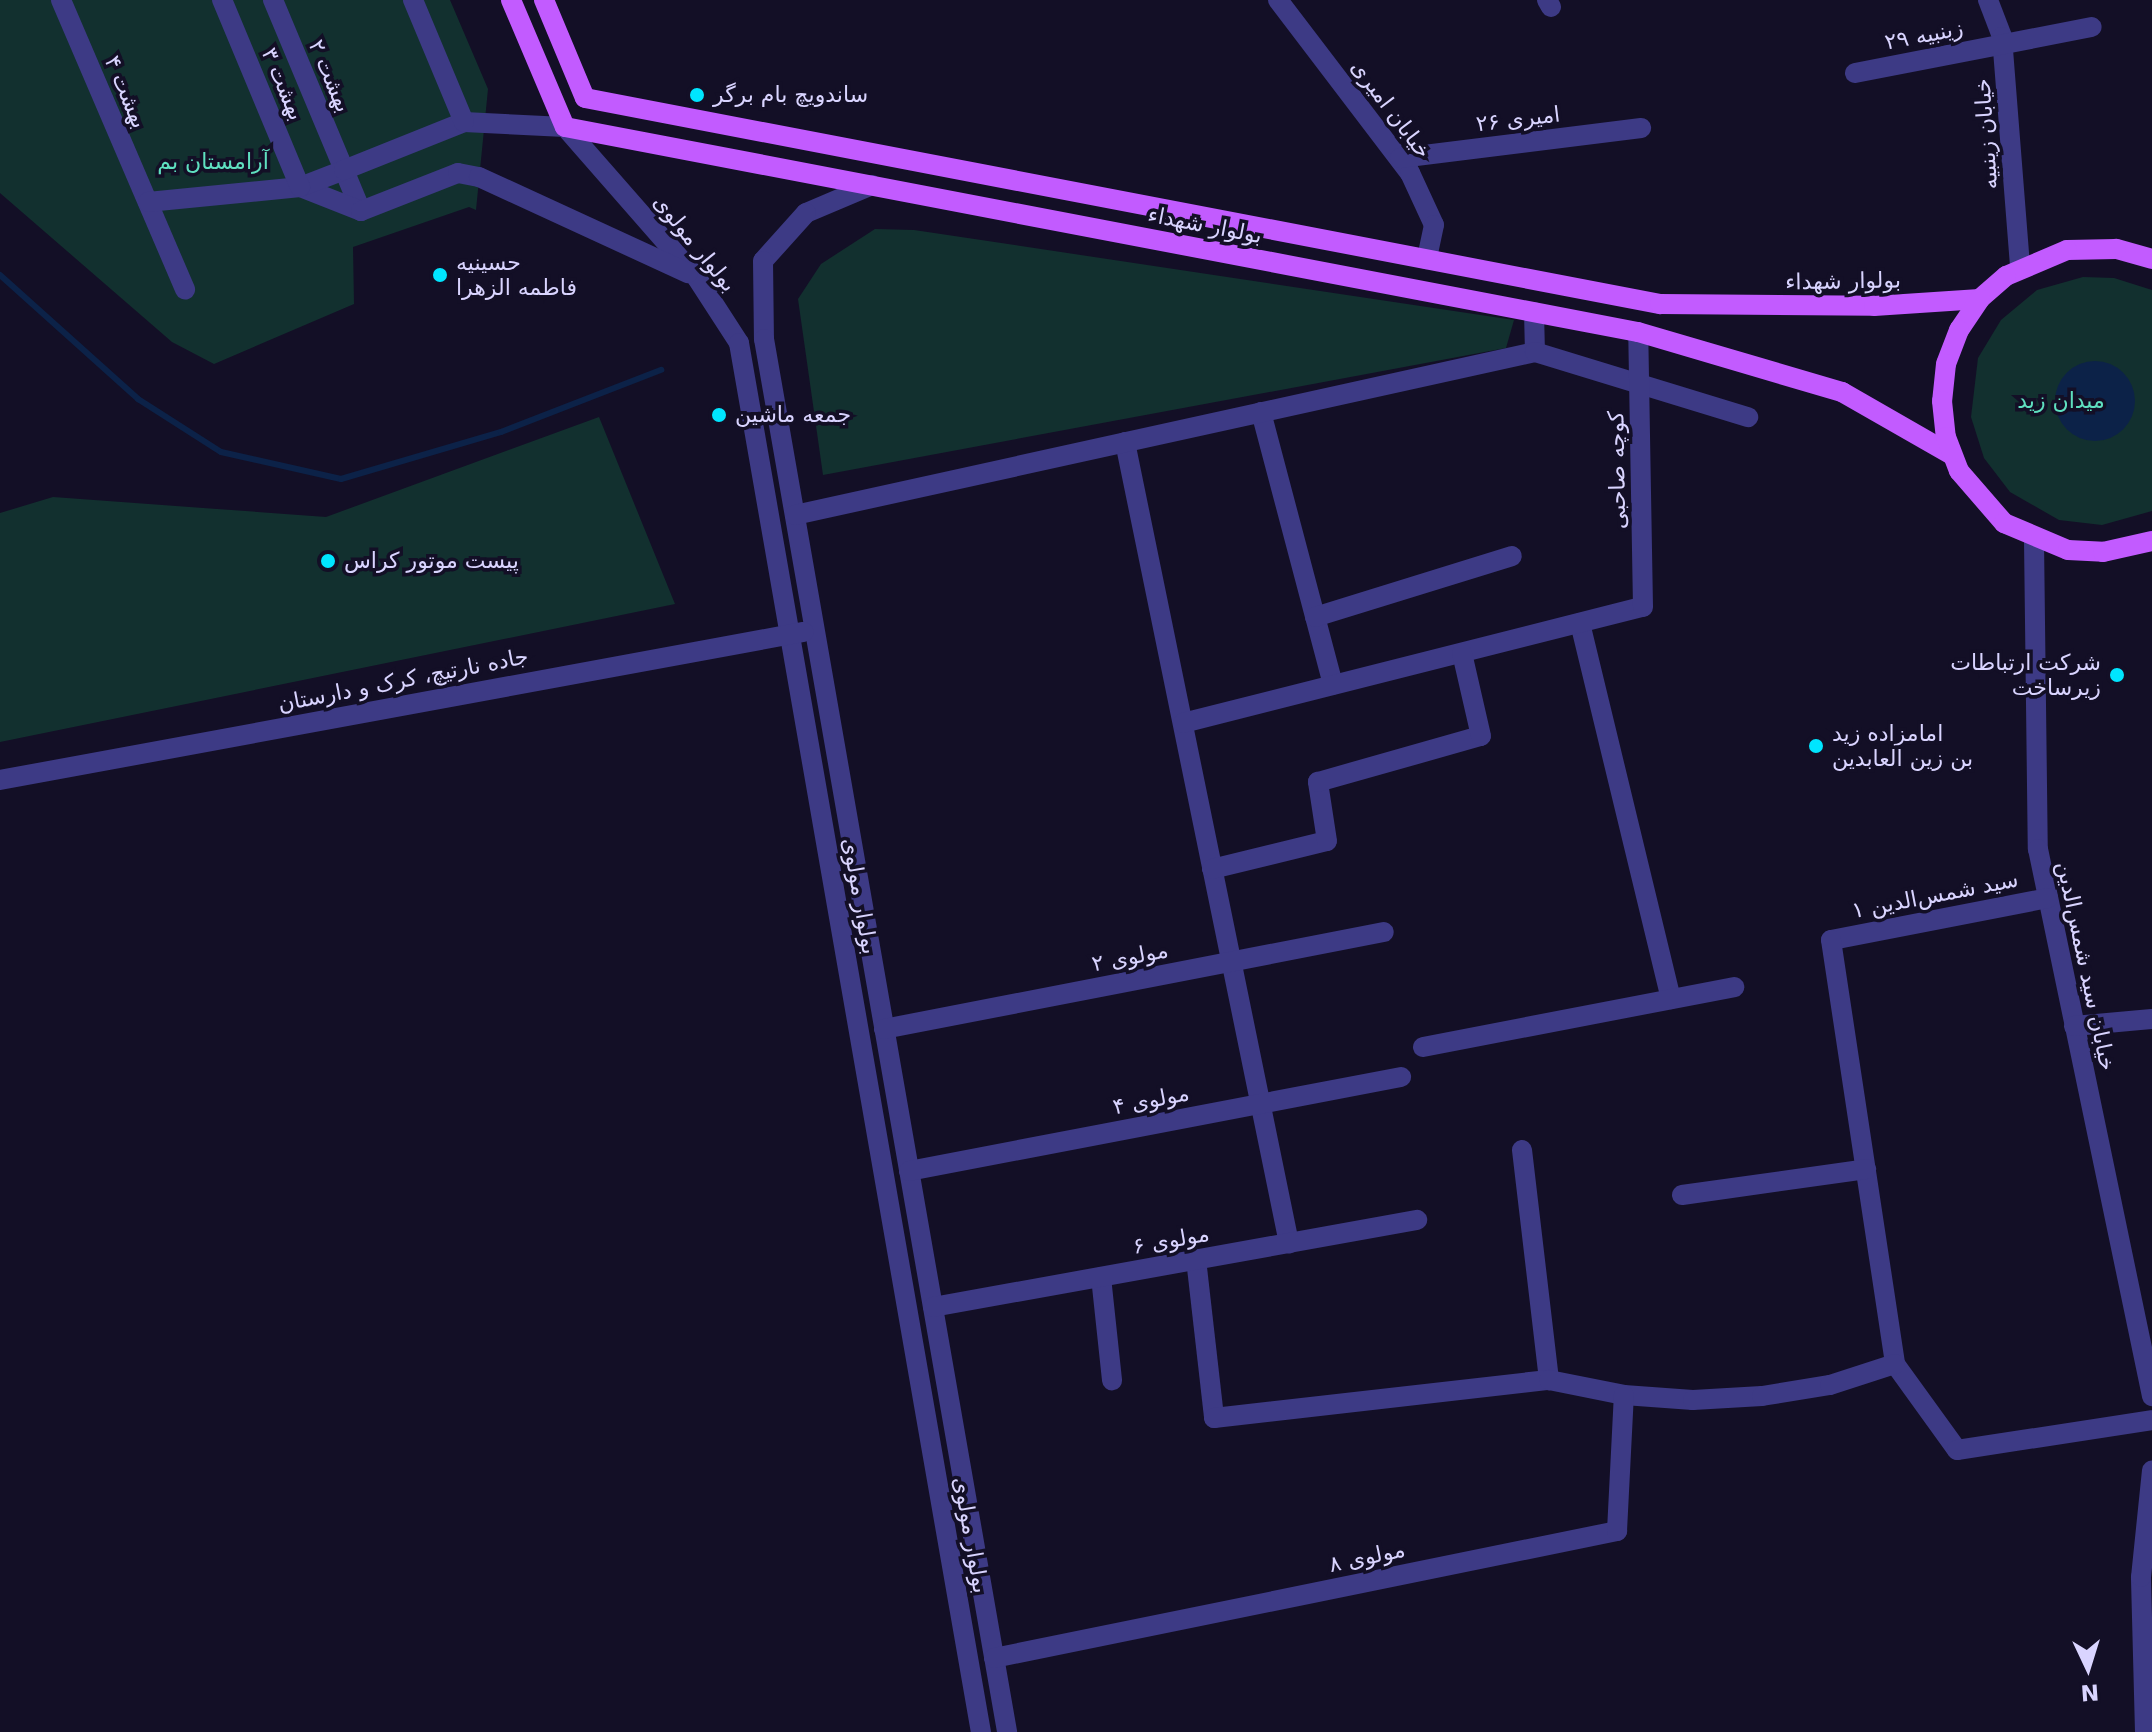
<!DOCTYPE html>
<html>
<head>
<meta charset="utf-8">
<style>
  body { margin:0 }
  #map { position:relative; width:2152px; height:1732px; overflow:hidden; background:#130f26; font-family:"DejaVu Sans",Vazirmatn,sans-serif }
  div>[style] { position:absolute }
  .green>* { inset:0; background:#12302f }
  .water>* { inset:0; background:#0c2248 }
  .round { border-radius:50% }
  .stream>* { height:6px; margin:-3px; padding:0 3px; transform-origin:3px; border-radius:3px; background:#0c2248 }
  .minor>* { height:20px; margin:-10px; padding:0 10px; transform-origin:10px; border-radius:10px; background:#3d3a85 }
  .major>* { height:20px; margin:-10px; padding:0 10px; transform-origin:10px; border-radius:10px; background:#c25bff }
  .dots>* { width:22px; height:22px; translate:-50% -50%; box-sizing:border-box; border:4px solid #130f26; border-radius:50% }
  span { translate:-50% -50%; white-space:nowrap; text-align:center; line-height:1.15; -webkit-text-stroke:7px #130f26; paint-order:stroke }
  .street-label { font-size:22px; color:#d9d4ff }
  .poi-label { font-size:22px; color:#d9d4ff }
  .left { translate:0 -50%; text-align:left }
  .right { translate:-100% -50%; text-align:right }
  .park-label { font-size:22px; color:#5fe0c0 }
  .north { position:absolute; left:2048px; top:1628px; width:80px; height:80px; -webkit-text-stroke:6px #130f26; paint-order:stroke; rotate:176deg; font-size:22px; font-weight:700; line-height:32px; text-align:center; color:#d9d4ff }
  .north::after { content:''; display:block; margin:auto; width:28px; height:36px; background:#d9d4ff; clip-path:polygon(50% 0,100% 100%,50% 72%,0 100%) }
</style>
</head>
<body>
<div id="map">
  <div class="green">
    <div style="clip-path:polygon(0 0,450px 0,488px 89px,476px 210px,469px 207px,353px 247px,354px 304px,214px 364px,172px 342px,0 193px)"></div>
    <div style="clip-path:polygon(875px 229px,914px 230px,1514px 320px,1506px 348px,823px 475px,798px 299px,821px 264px)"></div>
    <div style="clip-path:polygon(2083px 277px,2114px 278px,2152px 290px,2152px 511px,2102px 525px,2059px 520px,2010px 492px,1984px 458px,1971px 417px,1978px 358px,2001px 320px,2037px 290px)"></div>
    <div style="clip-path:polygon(599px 417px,675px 604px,0 742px,0 513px,53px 497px,326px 517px)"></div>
  </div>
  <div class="water">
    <div class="round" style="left:2055px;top:361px;width:80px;height:80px"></div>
  </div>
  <div class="stream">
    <div style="left:0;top:275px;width:186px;rotate:41.9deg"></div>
    <div style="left:138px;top:399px;width:98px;rotate:32.6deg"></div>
    <div style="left:221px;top:452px;width:123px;rotate:12.7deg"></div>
    <div style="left:341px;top:479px;width:167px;rotate:-16.4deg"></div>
    <div style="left:501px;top:432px;width:172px;rotate:-21.2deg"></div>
  </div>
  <div class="minor">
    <div style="left:61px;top:0;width:315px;rotate:66.8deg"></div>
    <div style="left:273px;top:0;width:184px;rotate:67.3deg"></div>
    <div style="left:344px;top:170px;width:44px;rotate:67.5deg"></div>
    <div style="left:361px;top:211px;width:66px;rotate:-158.5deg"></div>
    <div style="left:300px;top:187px;width:47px;rotate:-21.1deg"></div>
    <div style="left:344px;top:170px;width:129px;rotate:-21.8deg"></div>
    <div style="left:464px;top:122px;width:101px;rotate:2.8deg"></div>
    <div style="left:565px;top:127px;width:201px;rotate:48.8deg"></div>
    <div style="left:697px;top:278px;width:77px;rotate:57.1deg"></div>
    <div style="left:739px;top:343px;width:1410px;rotate:80.12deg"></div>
    <div style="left:413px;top:0;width:132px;rotate:67.3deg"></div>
    <div style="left:1278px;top:0;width:218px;rotate:52.7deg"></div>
    <div style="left:1410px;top:173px;width:57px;rotate:65.2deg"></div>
    <div style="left:1434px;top:225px;width:35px;rotate:102deg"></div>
    <div style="left:1547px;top:0;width:8px;rotate:60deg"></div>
    <div style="left:1988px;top:0;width:40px;rotate:69deg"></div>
    <div style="left:2002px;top:37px;width:231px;rotate:85.5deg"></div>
    <div style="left:1855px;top:73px;width:241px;rotate:-11deg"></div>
    <div style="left:1400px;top:158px;width:243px;rotate:-7.1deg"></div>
    <div style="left:872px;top:185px;width:72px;rotate:157deg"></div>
    <div style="left:806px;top:213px;width:64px;rotate:131.9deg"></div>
    <div style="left:763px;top:261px;width:78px;rotate:89.3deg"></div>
    <div style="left:764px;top:339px;width:1414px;rotate:80.1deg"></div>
    <div style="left:148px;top:202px;width:153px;rotate:-5.6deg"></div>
    <div style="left:300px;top:187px;width:203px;rotate:-112.6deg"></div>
    <div style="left:361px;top:211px;width:104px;rotate:-21.4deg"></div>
    <div style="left:458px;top:173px;width:21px;rotate:11deg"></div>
    <div style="left:479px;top:177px;width:230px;rotate:24.7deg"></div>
    <div style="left:1534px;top:312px;width:40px;rotate:88.6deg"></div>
    <div style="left:1261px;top:412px;width:282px;rotate:75.2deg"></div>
    <div style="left:1125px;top:442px;width:818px;rotate:78.43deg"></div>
    <div style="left:795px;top:515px;width:758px;rotate:-12.42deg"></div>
    <div style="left:1535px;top:352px;width:223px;rotate:17deg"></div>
    <div style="left:2034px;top:540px;width:309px;rotate:89.3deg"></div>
    <div style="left:2038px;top:849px;width:559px;rotate:78.23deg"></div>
    <div style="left:1315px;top:617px;width:206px;rotate:-17.2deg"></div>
    <div style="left:1580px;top:623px;width:387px;rotate:76.4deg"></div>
    <div style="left:1183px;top:723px;width:474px;rotate:-14.2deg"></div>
    <div style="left:1643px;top:607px;width:275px;rotate:-91deg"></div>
    <div style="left:0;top:780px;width:817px;rotate:-10.44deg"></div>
    <div style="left:1212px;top:869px;width:118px;rotate:-13.7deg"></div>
    <div style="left:1327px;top:841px;width:60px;rotate:-98.7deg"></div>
    <div style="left:1318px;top:782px;width:169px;rotate:-15.8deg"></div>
    <div style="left:1481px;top:736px;width:85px;rotate:-102.9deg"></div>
    <div style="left:2048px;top:898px;width:221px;rotate:169deg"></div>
    <div style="left:1831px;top:940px;width:429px;rotate:81.4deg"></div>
    <div style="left:1895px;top:1364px;width:106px;rotate:54.2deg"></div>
    <div style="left:1957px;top:1450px;width:197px;rotate:-8.7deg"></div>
    <div style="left:2074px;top:1026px;width:78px;rotate:-5.1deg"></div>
    <div style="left:884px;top:1029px;width:509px;rotate:-10.98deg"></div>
    <div style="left:1423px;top:1047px;width:317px;rotate:-10.9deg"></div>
    <div style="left:1522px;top:1150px;width:232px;rotate:83.3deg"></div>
    <div style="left:909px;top:1171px;width:501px;rotate:-10.82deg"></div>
    <div style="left:1682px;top:1195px;width:186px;rotate:-8deg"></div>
    <div style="left:1196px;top:1259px;width:160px;rotate:83.5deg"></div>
    <div style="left:1214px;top:1418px;width:337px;rotate:-6.5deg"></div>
    <div style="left:1549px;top:1380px;width:76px;rotate:11.3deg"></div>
    <div style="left:1624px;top:1395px;width:69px;rotate:4.1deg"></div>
    <div style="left:1693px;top:1400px;width:69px;rotate:-3.3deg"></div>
    <div style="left:1762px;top:1396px;width:69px;rotate:-9.2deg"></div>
    <div style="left:1830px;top:1385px;width:68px;rotate:-17.9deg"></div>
    <div style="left:1101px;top:1277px;width:104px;rotate:83.9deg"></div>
    <div style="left:933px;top:1307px;width:492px;rotate:-10.2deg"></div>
    <div style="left:994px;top:1658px;width:636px;rotate:-11.52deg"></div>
    <div style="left:1617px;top:1531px;width:136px;rotate:-87.1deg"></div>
    <div style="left:2145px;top:1732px;width:155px;rotate:-91.5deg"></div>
    <div style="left:2141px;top:1577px;width:107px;rotate:-84.1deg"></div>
  </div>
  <div class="major">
    <div style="left:511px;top:0;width:138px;rotate:67deg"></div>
    <div style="left:565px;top:127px;width:1092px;rotate:10.82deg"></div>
    <div style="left:1638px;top:332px;width:213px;rotate:16.4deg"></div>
    <div style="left:1842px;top:392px;width:127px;rotate:29.8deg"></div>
    <div style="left:544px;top:0;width:106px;rotate:67.3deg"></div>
    <div style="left:585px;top:98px;width:1095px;rotate:10.85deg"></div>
    <div style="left:1660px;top:304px;width:214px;rotate:0.5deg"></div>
    <div style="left:1874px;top:306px;width:106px;rotate:-3.8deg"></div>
    <div style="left:2152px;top:259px;width:37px;rotate:-164deg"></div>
    <div style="left:2116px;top:249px;width:49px;rotate:178.8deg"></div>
    <div style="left:2067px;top:250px;width:66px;rotate:156.9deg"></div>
    <div style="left:2006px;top:276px;width:35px;rotate:139deg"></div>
    <div style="left:1980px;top:299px;width:37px;rotate:124deg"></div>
    <div style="left:1959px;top:330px;width:36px;rotate:111deg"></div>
    <div style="left:1946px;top:364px;width:37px;rotate:96deg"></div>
    <div style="left:1942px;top:401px;width:36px;rotate:84deg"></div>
    <div style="left:1946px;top:437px;width:36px;rotate:69deg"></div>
    <div style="left:1959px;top:471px;width:69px;rotate:49.1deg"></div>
    <div style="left:2004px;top:523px;width:69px;rotate:22.9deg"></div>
    <div style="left:2068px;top:550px;width:35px;rotate:3deg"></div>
    <div style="left:2103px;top:552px;width:50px;rotate:-12.7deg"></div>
  </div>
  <div class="dots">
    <div style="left:697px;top:95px;background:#00e5ff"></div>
    <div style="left:440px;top:275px;background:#00e5ff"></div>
    <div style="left:719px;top:415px;background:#00e5ff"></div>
    <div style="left:328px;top:561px;background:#00e5ff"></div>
    <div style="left:2117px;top:675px;background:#00e5ff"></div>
    <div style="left:1816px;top:746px;background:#00e5ff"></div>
  </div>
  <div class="street-label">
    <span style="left:1924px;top:35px;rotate:-11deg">زینبیه ۲۹</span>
    <span style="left:330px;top:76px;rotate:67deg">بهشت ۲</span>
    <span style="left:283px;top:84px;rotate:67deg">بهشت ۳</span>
    <span style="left:126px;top:92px;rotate:67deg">بهشت ۴</span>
    <span style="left:1391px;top:109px;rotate:53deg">خیابان امیری</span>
    <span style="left:1518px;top:119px;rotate:-7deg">امیری ۲۶</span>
    <span style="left:1986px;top:134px;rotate:-94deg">خیابان زینبیه</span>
    <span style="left:1205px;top:225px;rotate:11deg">بولوار شهداء</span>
    <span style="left:695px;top:243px;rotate:51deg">بولوار مولوی</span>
    <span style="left:1843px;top:281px;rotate:-1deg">بولوار شهداء</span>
    <span style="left:1617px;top:470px;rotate:-91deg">کوچه صاحبی</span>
    <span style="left:403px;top:680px;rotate:-11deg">جاده نارتیچ، کرک و دارستان</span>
    <span style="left:1935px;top:895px;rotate:-11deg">سید شمس‌الدین ۱</span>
    <span style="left:860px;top:896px;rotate:80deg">بولوار مولوی</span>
    <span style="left:1130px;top:957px;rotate:-11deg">مولوی ۲</span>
    <span style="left:2086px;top:966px;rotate:78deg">خیابان سید شمس‌الدین</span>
    <span style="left:1151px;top:1100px;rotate:-11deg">مولوی ۴</span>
    <span style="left:1171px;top:1240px;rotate:-10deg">مولوی ۶</span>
    <span style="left:971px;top:1535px;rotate:80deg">بولوار مولوی</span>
    <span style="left:1367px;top:1557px;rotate:-12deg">مولوی ۸</span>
  </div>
  <div class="poi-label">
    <span class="left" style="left:713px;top:95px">ساندویچ بام برگر</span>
    <span class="left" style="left:456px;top:275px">حسینیه<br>فاطمه الزهرا</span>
    <span class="left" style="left:735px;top:415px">جمعه ماشین</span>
    <span class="left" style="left:344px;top:561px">پیست موتور کراس</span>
    <span class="right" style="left:2101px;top:675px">شرکت ارتباطات<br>زیرساخت</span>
    <span class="left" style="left:1832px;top:746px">امامزاده زید<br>بن زین العابدین</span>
  </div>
  <div class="park-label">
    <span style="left:213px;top:162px">آرامستان بم</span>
    <span style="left:2061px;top:401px">میدان زید</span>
  </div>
  <div class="north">N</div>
</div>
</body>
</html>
